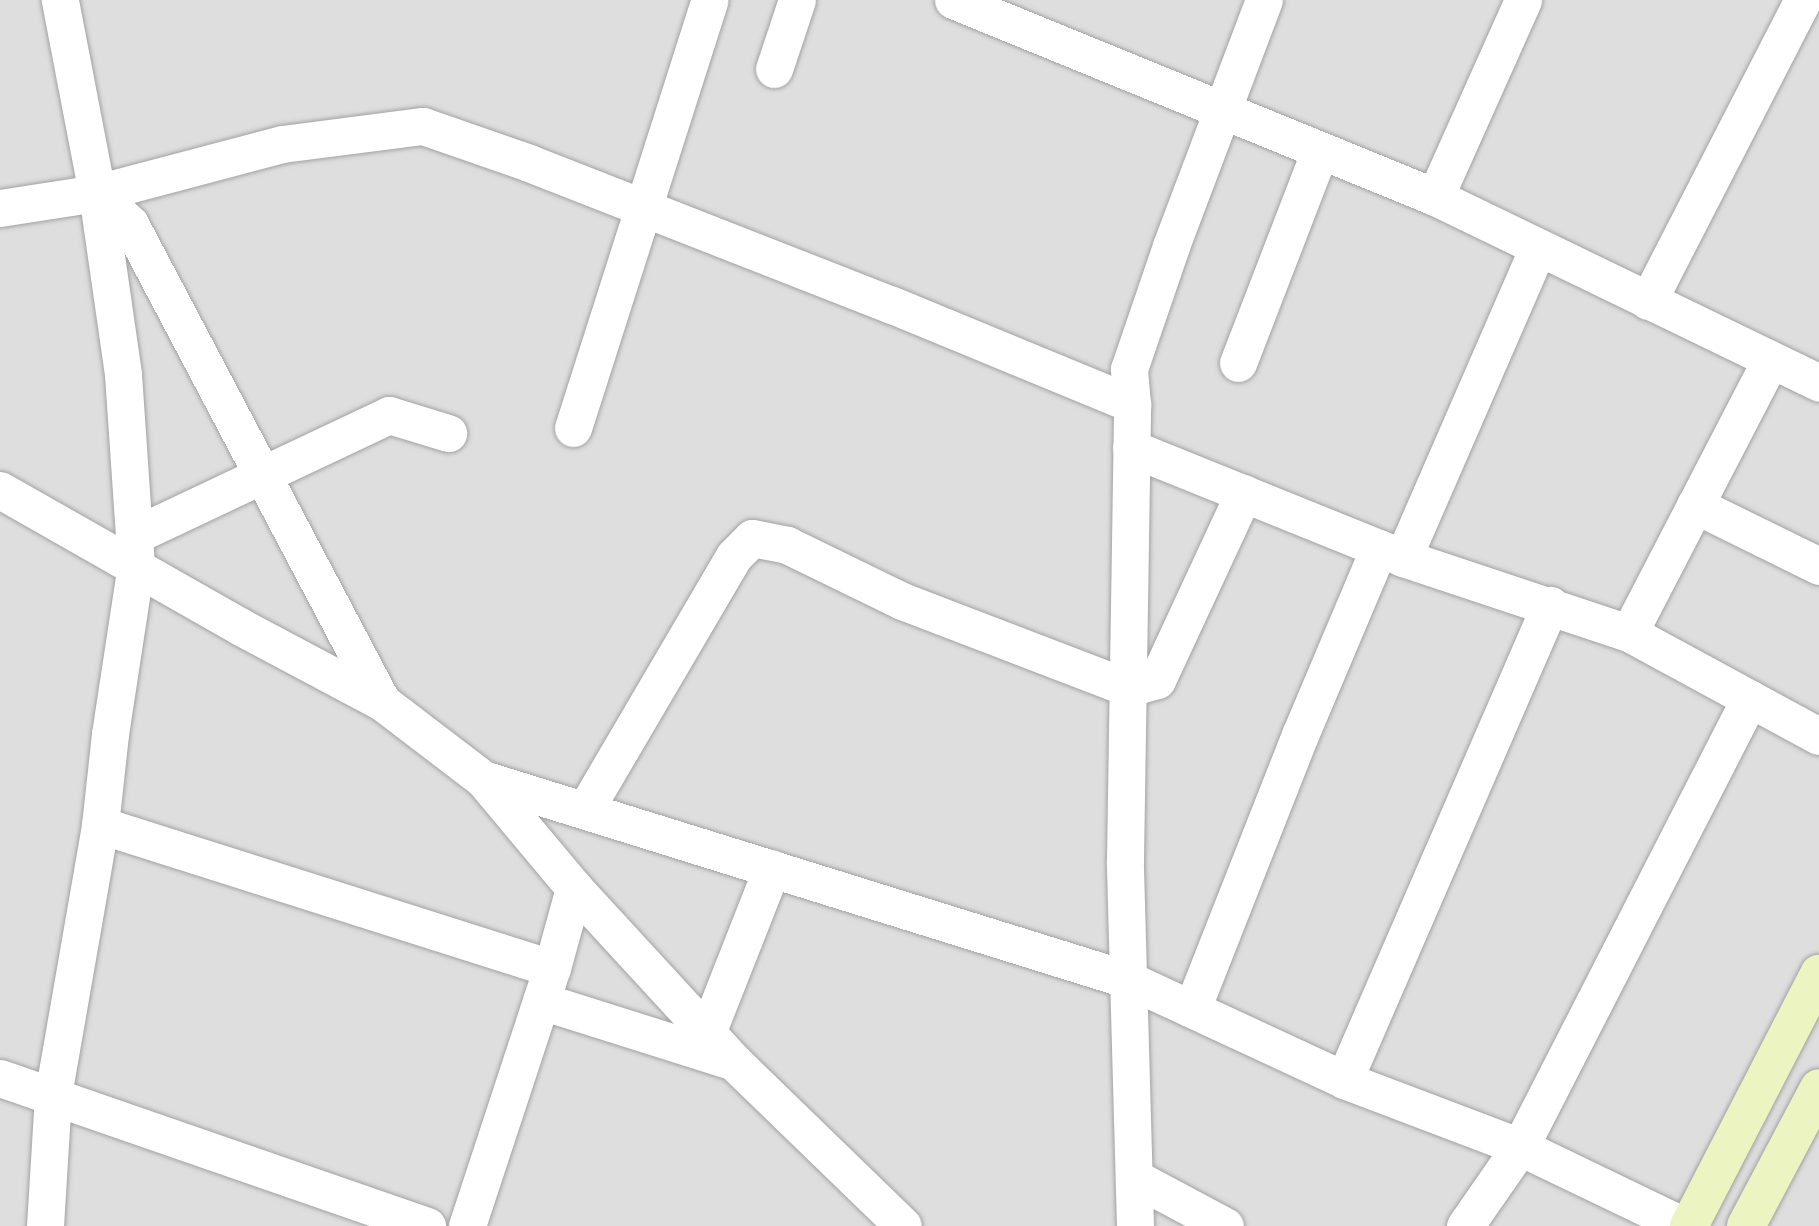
<!DOCTYPE html>
<html>
<head>
<meta charset="utf-8">
<style>
  body { margin:0 }
  #map { position:relative; width:1819px; height:1226px; overflow:hidden; background:#f0efe8; font-family:Mulish,sans-serif }
  div>[style] { position:absolute }
  .residential>* { inset:0; background:#dfdede }
  .roads { filter:drop-shadow(0 0 2px #a2a2a2) drop-shadow(0 0 2px #a2a2a2) }
  .street>* { height:37px; margin:-18.5px; padding:0 18.5px; transform-origin:18.5px; border-radius:18.5px; background:#fff }
  .secondary>* { height:38px; margin:-19px; padding:0 19px; transform-origin:19px; border-radius:19px; background:#ecf5c1 }
  span { translate:-50% -50%; white-space:nowrap; text-align:center; line-height:1.15; -webkit-text-stroke:5px #fff; paint-order:stroke }
</style>
</head>
<body>
<div id="map">
  <div class="residential">
    <div style="clip-path:polygon(0 0,1819px 0,1819px 1226px,0 1226px)"></div>
  </div>
  <div class="roads">
    <div class="street">
      <div style="left:953px;top:0;width:521px;rotate:22.23deg"></div>
      <div style="left:1435px;top:197px;width:427px;rotate:25.8deg"></div>
      <div style="left:774px;top:69px;width:73px;rotate:-71.6deg"></div>
      <div style="left:97px;top:193px;width:45px;rotate:43.2deg"></div>
      <div style="left:130px;top:224px;width:540px;rotate:62.2deg"></div>
      <div style="left:1435px;top:197px;width:216px;rotate:-65.9deg"></div>
      <div style="left:0;top:208px;width:98px;rotate:-8.8deg"></div>
      <div style="left:97px;top:193px;width:191px;rotate:-14.8deg"></div>
      <div style="left:282px;top:144px;width:142px;rotate:-7.3deg"></div>
      <div style="left:423px;top:126px;width:112px;rotate:19.2deg"></div>
      <div style="left:529px;top:163px;width:390px;rotate:21.4deg"></div>
      <div style="left:892px;top:305px;width:260px;rotate:22.4deg"></div>
      <div style="left:1648px;top:301px;width:339px;rotate:-62.8deg"></div>
      <div style="left:1238px;top:363px;width:228px;rotate:-68.9deg"></div>
      <div style="left:573px;top:428px;width:449px;rotate:-72.3deg"></div>
      <div style="left:1131px;top:448px;width:293px;rotate:22deg"></div>
      <div style="left:1403px;top:558px;width:238px;rotate:18.4deg"></div>
      <div style="left:1629px;top:633px;width:216px;rotate:28.5deg"></div>
      <div style="left:0;top:490px;width:277px;rotate:29.6deg"></div>
      <div style="left:241px;top:627px;width:160px;rotate:28deg"></div>
      <div style="left:382px;top:702px;width:127px;rotate:37.3deg"></div>
      <div style="left:483px;top:779px;width:142px;rotate:50.1deg"></div>
      <div style="left:574px;top:888px;width:236px;rotate:47.4deg"></div>
      <div style="left:734px;top:1062px;width:235px;rotate:44.1deg"></div>
      <div style="left:1695px;top:505px;width:138px;rotate:26.2deg"></div>
      <div style="left:135px;top:535px;width:281px;rotate:-25.3deg"></div>
      <div style="left:389px;top:415px;width:62px;rotate:17deg"></div>
      <div style="left:1403px;top:558px;width:338px;rotate:-66.5deg"></div>
      <div style="left:1629px;top:633px;width:306px;rotate:-62.6deg"></div>
      <div style="left:483px;top:779px;width:677px;rotate:17.28deg"></div>
      <div style="left:1129px;top:980px;width:237px;rotate:24.9deg"></div>
      <div style="left:1344px;top:1080px;width:188px;rotate:20.8deg"></div>
      <div style="left:1520px;top:1147px;width:182px;rotate:25.7deg"></div>
      <div style="left:585px;top:810px;width:294px;rotate:-59.6deg"></div>
      <div style="left:734px;top:556px;width:25px;rotate:-45deg"></div>
      <div style="left:752px;top:538px;width:36px;rotate:11deg"></div>
      <div style="left:787px;top:545px;width:128px;rotate:26deg"></div>
      <div style="left:902px;top:601px;width:243px;rotate:21deg"></div>
      <div style="left:1129px;top:688px;width:29px;rotate:-16deg"></div>
      <div style="left:1157px;top:680px;width:206px;rotate:-65.1deg"></div>
      <div style="left:100px;top:825px;width:474px;rotate:17.6deg"></div>
      <div style="left:541px;top:1001px;width:199px;rotate:17.5deg"></div>
      <div style="left:1192px;top:1009px;width:295px;rotate:-68.5deg"></div>
      <div style="left:1300px;top:735px;width:203px;rotate:-67.1deg"></div>
      <div style="left:707px;top:1033px;width:177px;rotate:-68.5deg"></div>
      <div style="left:0;top:1078px;width:452px;rotate:19.1deg"></div>
      <div style="left:1344px;top:1080px;width:518px;rotate:-66.55deg"></div>
      <div style="left:1135px;top:1178px;width:102px;rotate:28.1deg"></div>
      <div style="left:45px;top:1226px;width:131px;rotate:-86.5deg"></div>
      <div style="left:53px;top:1095px;width:274px;rotate:-80.1deg"></div>
      <div style="left:100px;top:825px;width:92px;rotate:-83.7deg"></div>
      <div style="left:110px;top:734px;width:171px;rotate:-81.3deg"></div>
      <div style="left:136px;top:565px;width:191px;rotate:-93.9deg"></div>
      <div style="left:123px;top:374px;width:183px;rotate:-98.2deg"></div>
      <div style="left:97px;top:193px;width:197px;rotate:-100.9deg"></div>
      <div style="left:467px;top:1226px;width:272px;rotate:-71.8deg"></div>
      <div style="left:552px;top:968px;width:83px;rotate:-74.6deg"></div>
      <div style="left:1135px;top:1226px;width:366px;rotate:-91.6deg"></div>
      <div style="left:1125px;top:860px;width:456px;rotate:-89.1deg"></div>
      <div style="left:1132px;top:404px;width:35px;rotate:-95deg"></div>
      <div style="left:1129px;top:369px;width:130px;rotate:-71.1deg"></div>
      <div style="left:1171px;top:246px;width:263px;rotate:-69.3deg"></div>
      <div style="left:1465px;top:1226px;width:96px;rotate:-55.2deg"></div>
      <div style="left:1520px;top:1147px;width:504px;rotate:-62.88deg"></div>
    </div>
    <div class="secondary">
      <div style="left:1689px;top:1226px;width:284px;rotate:-62.7deg"></div>
      <div style="left:1746px;top:1226px;width:156px;rotate:-62.1deg"></div>
    </div>
  </div>
</div>
</body>
</html>
